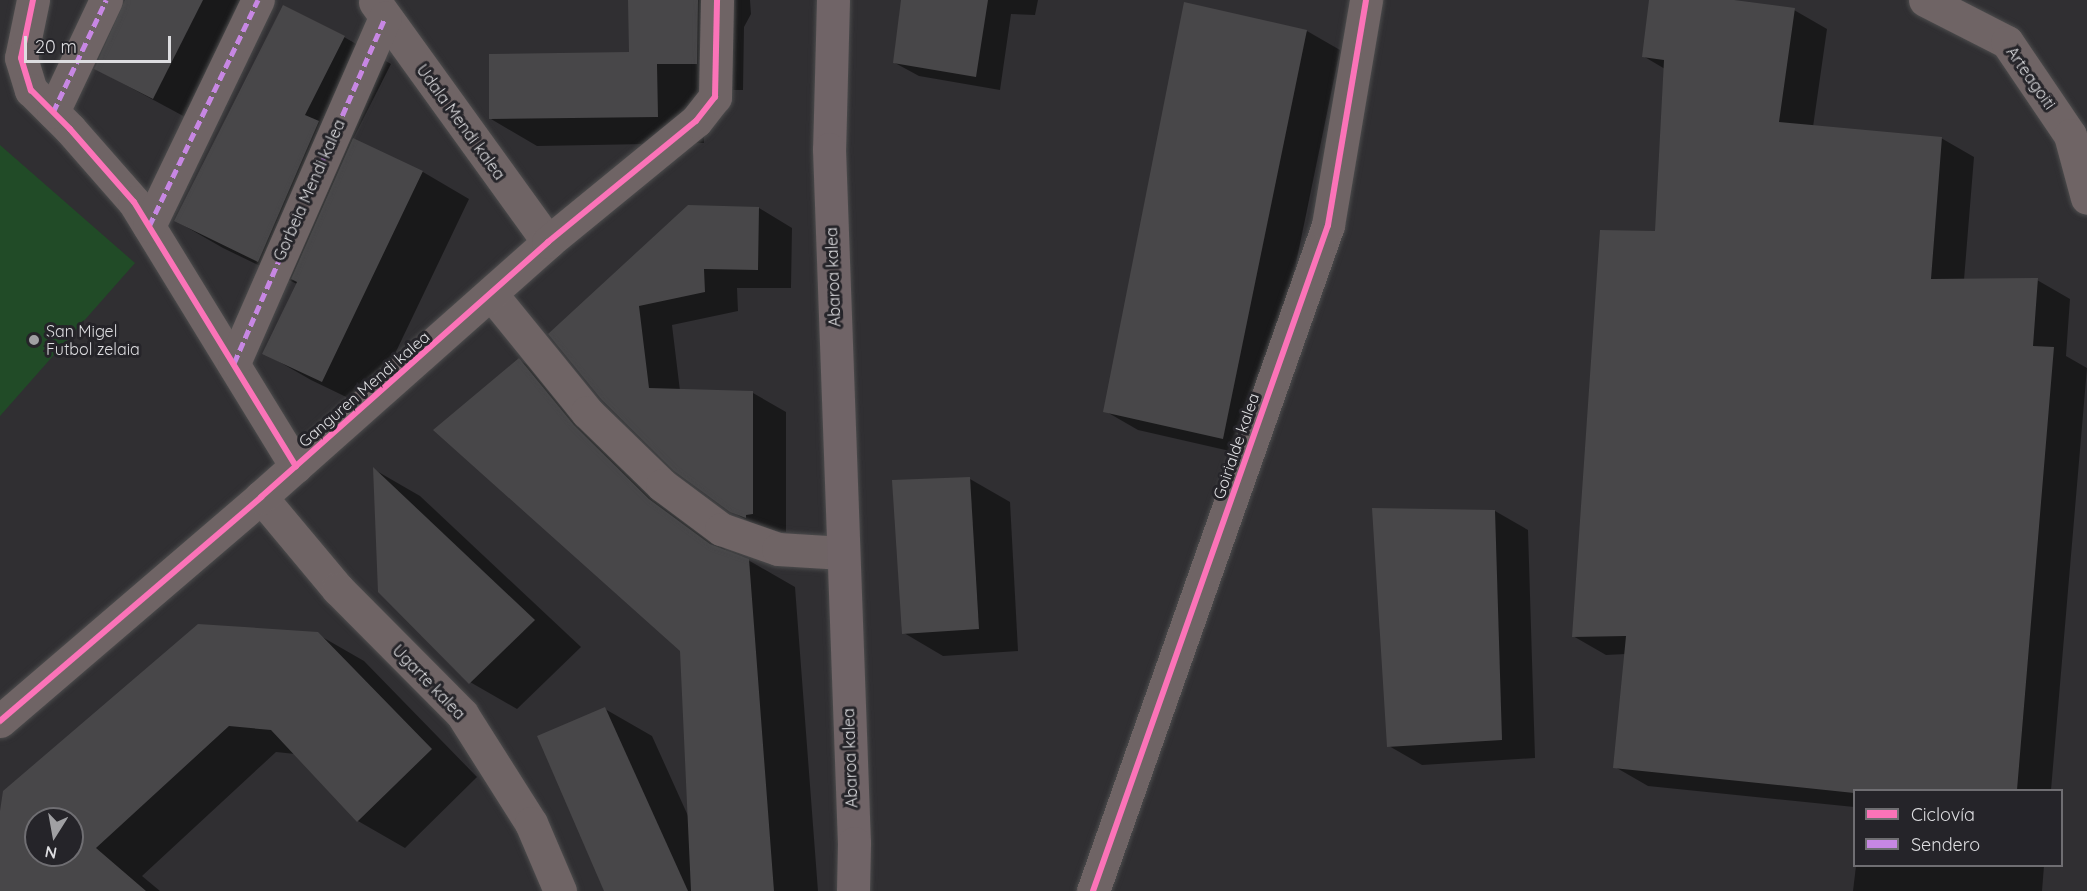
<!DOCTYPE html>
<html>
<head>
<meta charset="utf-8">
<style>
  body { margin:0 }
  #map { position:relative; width:2087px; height:891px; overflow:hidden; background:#302f32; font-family:Quicksand,sans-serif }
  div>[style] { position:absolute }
  .green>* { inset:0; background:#214b27 }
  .shadow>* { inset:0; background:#0007 }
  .building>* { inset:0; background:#484749 }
  .roads { filter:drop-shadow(0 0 2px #4c4c4d) drop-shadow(0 0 2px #4c4c4d) }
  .minor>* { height:33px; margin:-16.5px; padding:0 16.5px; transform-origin:16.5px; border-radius:16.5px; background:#6f6465 }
  .major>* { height:33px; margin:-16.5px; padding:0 16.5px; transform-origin:16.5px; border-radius:16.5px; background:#706467 }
  .quiet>* { height:4.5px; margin-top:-2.25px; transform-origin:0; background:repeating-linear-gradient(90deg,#c787e3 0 9px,transparent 0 13.5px) }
  .cycleway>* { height:6px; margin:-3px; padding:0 3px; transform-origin:3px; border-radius:3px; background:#fb73b8 }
  .dots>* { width:16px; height:16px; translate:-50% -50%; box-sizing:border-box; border:3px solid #252429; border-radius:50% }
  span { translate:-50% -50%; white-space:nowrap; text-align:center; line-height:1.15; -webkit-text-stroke:6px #252429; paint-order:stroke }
  .street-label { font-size:16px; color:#dddde0 }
  .poi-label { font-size:16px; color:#dddde0 }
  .left { translate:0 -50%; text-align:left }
  .legend { position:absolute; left:1853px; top:789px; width:210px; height:78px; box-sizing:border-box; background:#252429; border:2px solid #6f6e72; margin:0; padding:8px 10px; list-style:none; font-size:18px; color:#dddde0 }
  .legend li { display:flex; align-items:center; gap:12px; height:30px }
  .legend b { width:30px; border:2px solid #6f6e72 }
  .north { position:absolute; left:24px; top:807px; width:60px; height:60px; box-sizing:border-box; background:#252429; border:2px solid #6f6e72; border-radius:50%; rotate:191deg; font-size:16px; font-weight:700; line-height:24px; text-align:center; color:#dddde0 }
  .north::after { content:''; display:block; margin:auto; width:21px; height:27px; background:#a0a0a3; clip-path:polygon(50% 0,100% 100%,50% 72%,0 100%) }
  .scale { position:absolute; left:24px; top:36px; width:147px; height:27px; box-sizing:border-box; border:3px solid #dddde0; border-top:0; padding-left:8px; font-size:18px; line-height:21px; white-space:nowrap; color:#dddde0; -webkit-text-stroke:4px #252429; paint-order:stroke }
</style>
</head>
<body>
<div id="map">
  <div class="green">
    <div style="clip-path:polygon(0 145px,135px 263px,0 416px)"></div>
  </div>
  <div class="shadow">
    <div style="clip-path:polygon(127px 0,263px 0,200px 125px,96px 69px)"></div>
    <div style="clip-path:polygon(629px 0,750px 0,751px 14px,744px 27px,743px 90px,703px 90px,704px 143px,537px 146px,491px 119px,630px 53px)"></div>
    <div style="clip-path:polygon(903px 0,1038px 0,1035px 15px,1011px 14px,1000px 90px,919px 76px,895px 63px)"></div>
    <div style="clip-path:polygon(1651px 0,1723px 0,1794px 10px,1827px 29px,1813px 127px,1941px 138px,1974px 157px,1964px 280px,2037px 280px,2070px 299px,2066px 356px,2087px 368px,2051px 790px,1854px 790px,1854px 807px,1648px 786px,1615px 767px,1626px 654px,1606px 655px,1573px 636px,1657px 232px,1665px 69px,1643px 56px)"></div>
    <div style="clip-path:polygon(1307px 31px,1340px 50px,1256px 457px,1138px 430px,1105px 411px)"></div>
    <div style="clip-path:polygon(344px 37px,391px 64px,353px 139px,423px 172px,469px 199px,369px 408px,311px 380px,264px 353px,297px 284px,223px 248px,176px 221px)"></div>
    <div style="clip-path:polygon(759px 208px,792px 228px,791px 288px,737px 288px,738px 311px,672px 325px,680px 391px,753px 393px,786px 412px,786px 532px,765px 531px,731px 511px,550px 334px)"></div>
    <div style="clip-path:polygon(519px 360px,566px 387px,696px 527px,731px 554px,748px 560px,795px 587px,818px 891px,605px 891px,605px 709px,652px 736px,689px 818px,681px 650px)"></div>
    <div style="clip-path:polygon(375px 470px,420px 496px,581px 647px,517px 709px,470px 682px)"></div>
    <div style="clip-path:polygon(970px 479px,1010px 502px,1018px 651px,943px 656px,904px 633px)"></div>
    <div style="clip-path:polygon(1495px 511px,1528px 530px,1535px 758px,1422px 765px,1389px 746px)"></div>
    <div style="clip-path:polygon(evenodd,317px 634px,364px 661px,477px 777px,405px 848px,358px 821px,295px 754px,276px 752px,142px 876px,160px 891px,0 891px,0 821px,317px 634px,36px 819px,72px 819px,72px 855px,36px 855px,36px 819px)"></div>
    <div style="clip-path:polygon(1856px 866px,2044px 866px,2042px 891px,1853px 891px)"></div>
  </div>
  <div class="building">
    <div style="clip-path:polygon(125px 0,203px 0,153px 99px,94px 69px)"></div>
    <div style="clip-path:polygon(628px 0,698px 0,697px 64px,657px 64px,658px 117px,489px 119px,489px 54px,629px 52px)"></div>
    <div style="clip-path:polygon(901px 0,988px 0,976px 77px,893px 63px)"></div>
    <div style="clip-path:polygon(1649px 0,1734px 0,1795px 8px,1779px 122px,1942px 137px,1931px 279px,2038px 278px,2033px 346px,2054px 347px,2017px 790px,1854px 790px,1854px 793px,1613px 768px,1626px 636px,1572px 637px,1600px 230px,1655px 231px,1664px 60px,1642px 57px)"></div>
    <div style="clip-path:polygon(1184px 2px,1307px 30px,1223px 439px,1103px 412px)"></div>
    <div style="clip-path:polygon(283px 5px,345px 36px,305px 115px,319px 121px,258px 262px,174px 221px)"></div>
    <div style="clip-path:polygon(353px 138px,423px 171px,322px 382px,262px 354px,297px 282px,291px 279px)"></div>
    <div style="clip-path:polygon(688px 205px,759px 207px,758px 270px,704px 269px,705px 292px,639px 306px,649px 388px,753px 391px,753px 514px,746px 515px,746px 518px,730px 512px,674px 471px,601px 399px,548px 334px)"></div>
    <div style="clip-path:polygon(519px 358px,574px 425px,649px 499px,710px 544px,749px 559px,774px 891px,691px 891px,680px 651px,433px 430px)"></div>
    <div style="clip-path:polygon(373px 467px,535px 620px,469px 684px,378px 592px)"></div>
    <div style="clip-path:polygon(970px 477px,979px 629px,902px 634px,892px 480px)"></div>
    <div style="clip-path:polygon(1372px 508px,1495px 510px,1502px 740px,1387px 747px)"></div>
    <div style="clip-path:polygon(evenodd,198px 624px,318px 632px,432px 749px,357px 822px,271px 730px,229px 726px,96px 848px,146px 891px,0 891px,0 811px,3px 791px,198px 624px,36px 819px,72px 819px,72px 855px,36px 855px,36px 819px)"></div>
    <div style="clip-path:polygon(605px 707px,688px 891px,604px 891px,537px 736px)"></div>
  </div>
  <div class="roads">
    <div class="minor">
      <div style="left:33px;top:0;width:59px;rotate:101.7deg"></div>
      <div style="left:21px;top:58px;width:34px;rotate:73deg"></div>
      <div style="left:31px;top:90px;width:55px;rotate:45deg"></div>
      <div style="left:70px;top:129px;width:97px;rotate:48.8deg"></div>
      <div style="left:134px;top:202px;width:310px;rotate:58.5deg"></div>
      <div style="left:1925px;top:0;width:92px;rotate:27.1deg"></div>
      <div style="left:2007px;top:42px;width:112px;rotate:55.9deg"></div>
      <div style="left:2070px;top:135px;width:65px;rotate:74.9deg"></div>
      <div style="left:375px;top:2px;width:296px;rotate:54.2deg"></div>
      <div style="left:53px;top:112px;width:124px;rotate:-64.7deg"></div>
      <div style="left:149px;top:226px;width:251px;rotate:-64.3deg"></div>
      <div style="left:492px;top:295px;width:151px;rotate:50.9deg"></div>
      <div style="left:587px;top:412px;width:105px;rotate:44.2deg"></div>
      <div style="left:662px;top:485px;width:74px;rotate:36.7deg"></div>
      <div style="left:721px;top:529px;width:60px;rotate:19.3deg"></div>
      <div style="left:778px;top:549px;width:65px;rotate:3.5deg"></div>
      <div style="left:234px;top:363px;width:377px;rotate:-66.4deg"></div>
      <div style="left:261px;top:497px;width:120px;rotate:50.1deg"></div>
      <div style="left:338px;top:589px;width:176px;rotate:45.2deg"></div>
      <div style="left:462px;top:714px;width:129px;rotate:57.7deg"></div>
      <div style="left:531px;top:823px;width:74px;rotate:66.9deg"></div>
      <div style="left:0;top:721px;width:344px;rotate:-40.6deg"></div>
      <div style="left:261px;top:497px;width:384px;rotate:-41.6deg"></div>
      <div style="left:548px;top:242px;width:191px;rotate:-39.3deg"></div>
      <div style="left:696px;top:121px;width:31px;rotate:-52deg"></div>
      <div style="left:715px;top:97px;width:97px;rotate:-88.8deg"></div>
      <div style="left:1093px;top:891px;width:706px;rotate:-70.56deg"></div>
      <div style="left:1328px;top:225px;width:228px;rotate:-80.4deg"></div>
    </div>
    <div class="major">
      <div style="left:833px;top:0;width:149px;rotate:91.5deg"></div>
      <div style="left:829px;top:149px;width:694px;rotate:87.94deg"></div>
      <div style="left:854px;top:843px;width:48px;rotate:91.2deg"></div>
    </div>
  </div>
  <div class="quiet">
    <div style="left:53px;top:112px;width:124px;rotate:-64.7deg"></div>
    <div style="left:149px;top:226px;width:251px;rotate:-64.3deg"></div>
    <div style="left:234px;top:363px;width:377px;rotate:-66.4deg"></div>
  </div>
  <div class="cycleway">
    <div style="left:33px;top:0;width:59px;rotate:101.7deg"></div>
    <div style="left:21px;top:58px;width:34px;rotate:73deg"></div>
    <div style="left:31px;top:90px;width:55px;rotate:45deg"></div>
    <div style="left:70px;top:129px;width:97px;rotate:48.8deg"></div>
    <div style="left:134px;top:202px;width:310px;rotate:58.5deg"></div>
    <div style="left:0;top:721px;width:344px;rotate:-40.6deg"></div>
    <div style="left:261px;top:497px;width:384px;rotate:-41.6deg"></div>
    <div style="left:548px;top:242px;width:191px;rotate:-39.3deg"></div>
    <div style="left:696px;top:121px;width:31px;rotate:-52deg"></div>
    <div style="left:715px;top:97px;width:97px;rotate:-88.8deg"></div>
    <div style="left:1093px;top:891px;width:706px;rotate:-70.56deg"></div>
    <div style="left:1328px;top:225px;width:228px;rotate:-80.4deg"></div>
  </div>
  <div class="dots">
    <div style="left:34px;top:340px;background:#a0a0a3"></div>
  </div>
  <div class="street-label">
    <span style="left:2031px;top:78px;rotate:55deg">Arteagoiti</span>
    <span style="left:461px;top:122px;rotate:54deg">Udala Mendi kalea</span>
    <span style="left:309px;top:190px;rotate:-66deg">Gorbeia Mendi kalea</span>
    <span style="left:833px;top:277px;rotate:-92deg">Abaroa kalea</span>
    <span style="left:364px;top:389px;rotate:-41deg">Ganguren Mendi kalea</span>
    <span style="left:1236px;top:446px;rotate:-71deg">Goirialde kalea</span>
    <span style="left:429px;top:682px;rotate:46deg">Ugarte kalea</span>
    <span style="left:850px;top:758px;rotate:-92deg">Abaroa kalea</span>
  </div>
  <div class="poi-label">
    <span class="left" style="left:46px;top:340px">San Migel<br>Futbol zelaia</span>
  </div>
  <ul class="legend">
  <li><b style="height:8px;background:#fb73b8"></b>Ciclovía</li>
  <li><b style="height:8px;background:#c787e3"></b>Sendero</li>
  </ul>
  <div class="north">N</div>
  <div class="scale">20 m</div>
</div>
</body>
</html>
